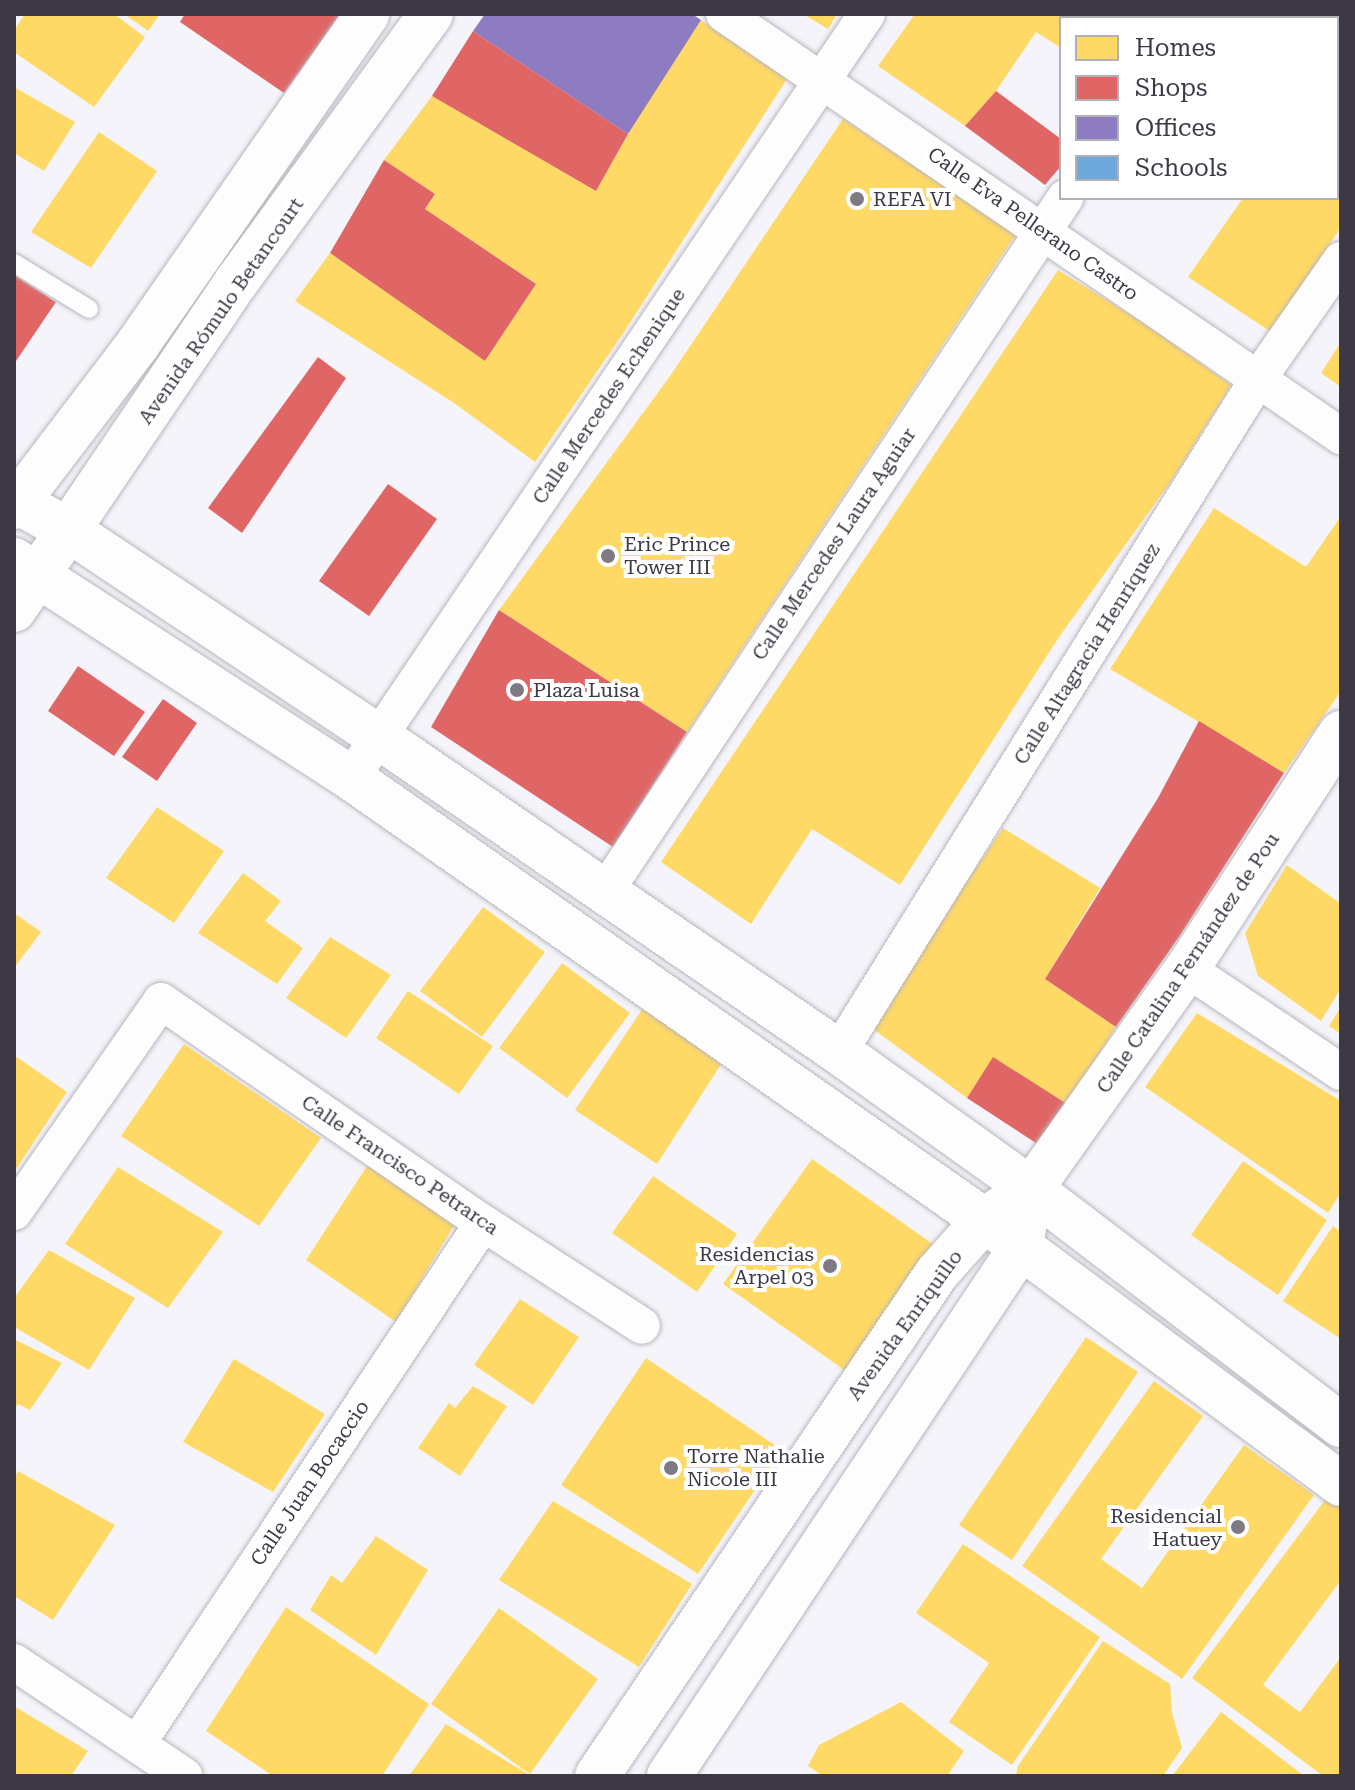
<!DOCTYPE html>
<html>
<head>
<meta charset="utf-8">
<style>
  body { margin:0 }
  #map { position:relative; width:1355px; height:1790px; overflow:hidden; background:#f5f4fa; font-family:"Roboto Serif",serif }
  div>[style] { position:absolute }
  .homes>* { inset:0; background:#ffd966 }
  .shops>* { inset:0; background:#e06666 }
  .offices>* { inset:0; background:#8e7cc3 }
  .schools>* { inset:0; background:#6fa8dc }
  .roads { filter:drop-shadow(0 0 2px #b8b6be) drop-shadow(0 0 2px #b8b6be) }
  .lane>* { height:18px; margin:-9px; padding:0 9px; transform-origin:9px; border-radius:9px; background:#fefdfe }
  .street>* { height:36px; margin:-18px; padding:0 18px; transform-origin:18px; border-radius:18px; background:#fefdfe }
  .secondary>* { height:44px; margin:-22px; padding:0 22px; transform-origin:22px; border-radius:22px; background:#fefdfe }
  .dots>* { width:22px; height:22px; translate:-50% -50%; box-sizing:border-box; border:4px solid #fff; border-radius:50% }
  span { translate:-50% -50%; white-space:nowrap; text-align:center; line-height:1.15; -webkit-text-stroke:8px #fff; paint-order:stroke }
  .poi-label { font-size:20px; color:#3c3945 }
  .left { translate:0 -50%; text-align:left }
  .right { translate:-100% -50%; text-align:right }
  .street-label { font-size:20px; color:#3c3945 }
  .frame { position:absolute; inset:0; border:16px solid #3c3945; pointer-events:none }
  .legend { position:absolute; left:1059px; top:16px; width:280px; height:184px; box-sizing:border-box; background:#fff; border:2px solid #b1b0b5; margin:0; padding:10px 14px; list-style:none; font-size:24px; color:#3c3945 }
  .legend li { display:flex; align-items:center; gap:16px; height:40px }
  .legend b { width:40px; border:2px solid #b1b0b5 }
</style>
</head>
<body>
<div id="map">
  <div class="homes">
    <div style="clip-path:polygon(25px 14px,114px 14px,145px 37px,94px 107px,14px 52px,14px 30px)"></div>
    <div style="clip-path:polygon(124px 14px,160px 14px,148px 31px)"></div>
    <div style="clip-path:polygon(803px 14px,837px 14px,828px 29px)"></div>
    <div style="clip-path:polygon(915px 14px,1174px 14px,1171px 18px,1061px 18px,1061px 48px,1036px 32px,996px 91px,965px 126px,878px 66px)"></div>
    <div style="clip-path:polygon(1238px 14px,1341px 14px,1341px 65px,1337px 70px,1337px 18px,1235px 18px)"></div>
    <div style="clip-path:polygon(701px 20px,787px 79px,624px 332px,535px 462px,454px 403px,295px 301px,330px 253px,485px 361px,536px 284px,425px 209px,435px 194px,384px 160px,432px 96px,596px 191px,641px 111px)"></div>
    <div style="clip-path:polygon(14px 87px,75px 122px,44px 171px,14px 153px)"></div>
    <div style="clip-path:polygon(843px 119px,1016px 234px,687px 732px,499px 610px,670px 376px)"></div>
    <div style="clip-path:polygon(1337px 125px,1341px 128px,1341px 227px,1271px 332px,1188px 277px,1243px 198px,1337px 198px)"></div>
    <div style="clip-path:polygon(99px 132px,157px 171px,91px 268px,31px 232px)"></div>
    <div style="clip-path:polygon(1058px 270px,1147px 325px,1231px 385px,1172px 480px,1059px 637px,900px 885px,812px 829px,751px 924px,661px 862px)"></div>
    <div style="clip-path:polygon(1341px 342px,1341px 387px,1321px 373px)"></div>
    <div style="clip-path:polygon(1214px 508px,1306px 567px,1341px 516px,1341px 691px,1284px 773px,1110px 669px)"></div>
    <div style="clip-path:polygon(157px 807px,224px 851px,174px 923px,106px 878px)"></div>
    <div style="clip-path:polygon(1003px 828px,1100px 888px,1045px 979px,1116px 1027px,1067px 1104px,993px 1058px,967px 1098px,869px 1026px)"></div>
    <div style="clip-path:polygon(1287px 865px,1341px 904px,1341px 988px,1321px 1021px,1258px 976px,1245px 933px)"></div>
    <div style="clip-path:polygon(243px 873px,281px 901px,265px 921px,303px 948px,277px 984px,198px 933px)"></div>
    <div style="clip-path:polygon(483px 907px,545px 952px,482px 1037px,420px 991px)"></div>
    <div style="clip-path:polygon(14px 913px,41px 932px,14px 968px)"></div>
    <div style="clip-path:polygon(330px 937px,391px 975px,346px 1038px,286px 998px)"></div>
    <div style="clip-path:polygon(562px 963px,630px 1013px,567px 1098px,499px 1048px)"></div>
    <div style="clip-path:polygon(408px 991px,493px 1046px,459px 1094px,376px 1038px)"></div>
    <div style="clip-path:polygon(649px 999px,727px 1055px,657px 1164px,575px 1110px)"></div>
    <div style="clip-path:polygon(1341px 1007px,1341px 1034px,1329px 1026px)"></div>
    <div style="clip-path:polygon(1197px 1013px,1341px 1101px,1341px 1192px,1328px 1213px,1145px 1087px)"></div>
    <div style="clip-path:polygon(184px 1044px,321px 1138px,259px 1226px,121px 1136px)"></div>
    <div style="clip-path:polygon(14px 1055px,67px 1092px,14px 1172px)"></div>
    <div style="clip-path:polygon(812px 1159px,937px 1247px,847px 1372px,723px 1284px)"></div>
    <div style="clip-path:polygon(1243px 1161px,1327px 1220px,1278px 1295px,1191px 1235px)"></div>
    <div style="clip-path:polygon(369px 1163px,456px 1222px,396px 1322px,306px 1260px)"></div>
    <div style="clip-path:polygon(118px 1167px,223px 1232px,168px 1308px,65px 1244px)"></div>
    <div style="clip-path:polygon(653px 1176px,737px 1234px,697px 1292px,612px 1233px)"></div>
    <div style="clip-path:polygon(1333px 1226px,1341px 1232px,1341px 1339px,1283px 1301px)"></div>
    <div style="clip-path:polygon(49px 1250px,135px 1298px,89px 1370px,14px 1327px,14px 1298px)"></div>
    <div style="clip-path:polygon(520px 1299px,579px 1337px,533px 1405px,474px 1365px)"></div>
    <div style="clip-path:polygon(1086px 1337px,1138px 1372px,1012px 1560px,959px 1525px)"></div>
    <div style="clip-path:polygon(14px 1339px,62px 1363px,30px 1410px,18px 1404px,14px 1410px)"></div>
    <div style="clip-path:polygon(646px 1358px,782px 1450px,698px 1574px,561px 1485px)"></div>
    <div style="clip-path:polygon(234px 1359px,325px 1414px,273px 1492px,183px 1442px)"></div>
    <div style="clip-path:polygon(1154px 1381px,1203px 1416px,1101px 1559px,1142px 1588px,1244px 1445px,1314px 1495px,1182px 1679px,1022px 1566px)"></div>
    <div style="clip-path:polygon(473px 1386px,507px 1406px,460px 1476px,418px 1448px,449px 1403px,455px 1408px)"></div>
    <div style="clip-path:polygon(18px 1471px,115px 1525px,53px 1620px,14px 1596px,14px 1479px)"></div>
    <div style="clip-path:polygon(1328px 1496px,1341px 1506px,1341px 1580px,1263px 1685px,1300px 1712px,1341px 1657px,1340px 1776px,1323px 1776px,1192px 1678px)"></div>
    <div style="clip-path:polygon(553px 1501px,692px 1584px,639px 1667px,499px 1580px)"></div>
    <div style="clip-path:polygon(376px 1536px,428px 1570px,376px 1655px,310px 1610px,331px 1575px,342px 1583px)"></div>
    <div style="clip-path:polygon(963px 1544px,1100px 1637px,1012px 1765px,949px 1722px,989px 1663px,916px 1613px)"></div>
    <div style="clip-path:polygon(286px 1607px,429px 1704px,382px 1776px,273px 1776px,206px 1731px)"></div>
    <div style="clip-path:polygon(499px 1608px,598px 1679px,530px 1774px,431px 1704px)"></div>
    <div style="clip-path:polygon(1103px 1641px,1170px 1684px,1172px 1713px,1182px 1748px,1163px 1776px,1016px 1776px,1018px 1766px)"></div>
    <div style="clip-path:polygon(901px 1702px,964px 1751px,947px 1776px,823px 1776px,808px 1766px,819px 1745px)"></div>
    <div style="clip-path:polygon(14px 1706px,88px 1751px,71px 1776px,14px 1776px)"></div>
    <div style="clip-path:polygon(1221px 1712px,1304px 1776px,1172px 1776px)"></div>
    <div style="clip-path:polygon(446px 1724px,531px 1776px,409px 1776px)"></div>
  </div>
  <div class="shops">
    <div style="clip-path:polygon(185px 14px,340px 14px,284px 93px,180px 22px)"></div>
    <div style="clip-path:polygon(473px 31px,628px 134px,596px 191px,432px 96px)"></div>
    <div style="clip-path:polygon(996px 91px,1061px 139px,1061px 166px,1045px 185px,965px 126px)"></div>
    <div style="clip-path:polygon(384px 160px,435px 194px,425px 209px,536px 284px,485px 361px,330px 253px)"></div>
    <div style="clip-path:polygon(14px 275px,56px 302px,14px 364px)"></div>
    <div style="clip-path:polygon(318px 357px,346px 378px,242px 533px,208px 508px)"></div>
    <div style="clip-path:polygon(388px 484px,437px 519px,369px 616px,319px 581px)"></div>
    <div style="clip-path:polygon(499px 610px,687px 732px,613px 847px,431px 727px)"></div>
    <div style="clip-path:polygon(78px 666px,145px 712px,114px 756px,48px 711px)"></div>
    <div style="clip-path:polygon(163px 699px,197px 723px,157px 781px,122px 757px)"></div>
    <div style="clip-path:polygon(1199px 721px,1284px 773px,1179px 937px,1116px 1027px,1045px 979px,1158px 798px)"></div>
    <div style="clip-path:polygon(993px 1057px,1067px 1104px,1042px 1147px,967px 1098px)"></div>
  </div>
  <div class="offices">
    <div style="clip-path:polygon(485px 14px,692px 14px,701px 20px,628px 134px,473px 31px)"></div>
  </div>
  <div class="schools">
    <div style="clip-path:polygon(1341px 65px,1341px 128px,1337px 125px,1337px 70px)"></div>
  </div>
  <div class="roads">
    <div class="lane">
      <div style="left:14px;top:263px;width:88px;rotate:31.5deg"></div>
    </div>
    <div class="street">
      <div style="left:724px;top:14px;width:748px;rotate:34.37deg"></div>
      <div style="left:1189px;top:18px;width:5px;rotate:-53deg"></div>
      <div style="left:351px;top:778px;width:922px;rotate:-55.97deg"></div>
      <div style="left:605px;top:892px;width:833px;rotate:-56.46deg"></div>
      <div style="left:1187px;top:969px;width:185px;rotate:33.8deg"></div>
      <div style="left:839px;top:1052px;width:793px;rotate:-58.09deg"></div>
      <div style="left:1258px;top:379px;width:145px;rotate:-55.1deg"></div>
      <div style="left:14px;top:1212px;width:257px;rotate:-55.1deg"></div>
      <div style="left:161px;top:1001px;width:391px;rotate:34.6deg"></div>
      <div style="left:483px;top:1223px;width:189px;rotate:32.9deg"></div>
      <div style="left:14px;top:1662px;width:205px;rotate:33.8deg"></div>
      <div style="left:137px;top:1744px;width:625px;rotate:-56.41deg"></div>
    </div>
    <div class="secondary">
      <div style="left:14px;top:500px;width:64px;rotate:29deg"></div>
      <div style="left:70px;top:531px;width:371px;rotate:33.7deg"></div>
      <div style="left:379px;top:737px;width:558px;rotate:34.4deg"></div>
      <div style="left:839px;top:1052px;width:236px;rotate:35.5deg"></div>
      <div style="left:1031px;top:1189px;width:390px;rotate:37.3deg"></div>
      <div style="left:14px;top:507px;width:205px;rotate:-52.7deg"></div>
      <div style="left:138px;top:344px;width:402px;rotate:-55.2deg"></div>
      <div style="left:14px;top:560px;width:401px;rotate:32.9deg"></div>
      <div style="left:351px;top:778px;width:772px;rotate:34.93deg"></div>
      <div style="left:984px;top:1220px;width:444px;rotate:36.5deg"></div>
      <div style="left:14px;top:610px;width:397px;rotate:-55.9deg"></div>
      <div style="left:237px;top:281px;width:330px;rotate:-54deg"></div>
      <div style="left:597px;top:1776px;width:607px;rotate:-55.94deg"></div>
      <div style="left:937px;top:1273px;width:71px;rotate:-48.4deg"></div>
      <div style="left:984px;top:1220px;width:56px;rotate:-33.4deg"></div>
      <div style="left:1031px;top:1189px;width:270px;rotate:-54.7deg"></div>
      <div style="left:1187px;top:969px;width:282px;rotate:-56.9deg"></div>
      <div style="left:669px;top:1776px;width:635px;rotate:-56.36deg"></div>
      <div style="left:1021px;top:1247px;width:30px;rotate:-81deg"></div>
    </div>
  </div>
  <div class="dots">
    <div style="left:857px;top:199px;background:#7d7a84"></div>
    <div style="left:608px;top:556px;background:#7d7a84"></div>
    <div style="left:517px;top:690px;background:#7d7a84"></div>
    <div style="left:830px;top:1266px;background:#7d7a84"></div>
    <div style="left:671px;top:1468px;background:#7d7a84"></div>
    <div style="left:1238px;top:1527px;background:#7d7a84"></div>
  </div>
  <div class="poi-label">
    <span class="left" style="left:873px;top:199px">REFA VI</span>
    <span class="left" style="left:624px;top:556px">Eric Prince<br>Tower III</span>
    <span class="left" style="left:533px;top:690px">Plaza Luisa</span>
    <span class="right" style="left:814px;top:1266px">Residencias<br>Arpel 03</span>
    <span class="left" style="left:687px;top:1468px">Torre Nathalie<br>Nicole III</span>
    <span class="right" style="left:1222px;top:1528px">Residencial<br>Hatuey</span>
  </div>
  <div class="street-label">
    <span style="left:1033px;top:224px;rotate:35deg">Calle Eva Pellerano Castro</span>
    <span style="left:221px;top:311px;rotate:-55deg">Avenida Rómulo Betancourt</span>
    <span style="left:609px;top:396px;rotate:-56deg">Calle Mercedes Echenique</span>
    <span style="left:834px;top:544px;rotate:-56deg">Calle Mercedes Laura Aguiar</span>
    <span style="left:1087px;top:654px;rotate:-58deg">Calle Altagracia Henríquez</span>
    <span style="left:1188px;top:963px;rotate:-56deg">Calle Catalina Fernández de Pou</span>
    <span style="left:400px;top:1165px;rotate:34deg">Calle Francisco Petrarca</span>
    <span style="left:905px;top:1325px;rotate:-54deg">Avenida Enriquillo</span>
    <span style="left:310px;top:1483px;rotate:-56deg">Calle Juan Bocaccio</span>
  </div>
  <div class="frame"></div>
  <ul class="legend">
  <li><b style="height:22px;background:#ffd966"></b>Homes</li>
  <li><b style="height:22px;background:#e06666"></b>Shops</li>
  <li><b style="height:22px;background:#8e7cc3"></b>Offices</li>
  <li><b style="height:22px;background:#6fa8dc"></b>Schools</li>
  </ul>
</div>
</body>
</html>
